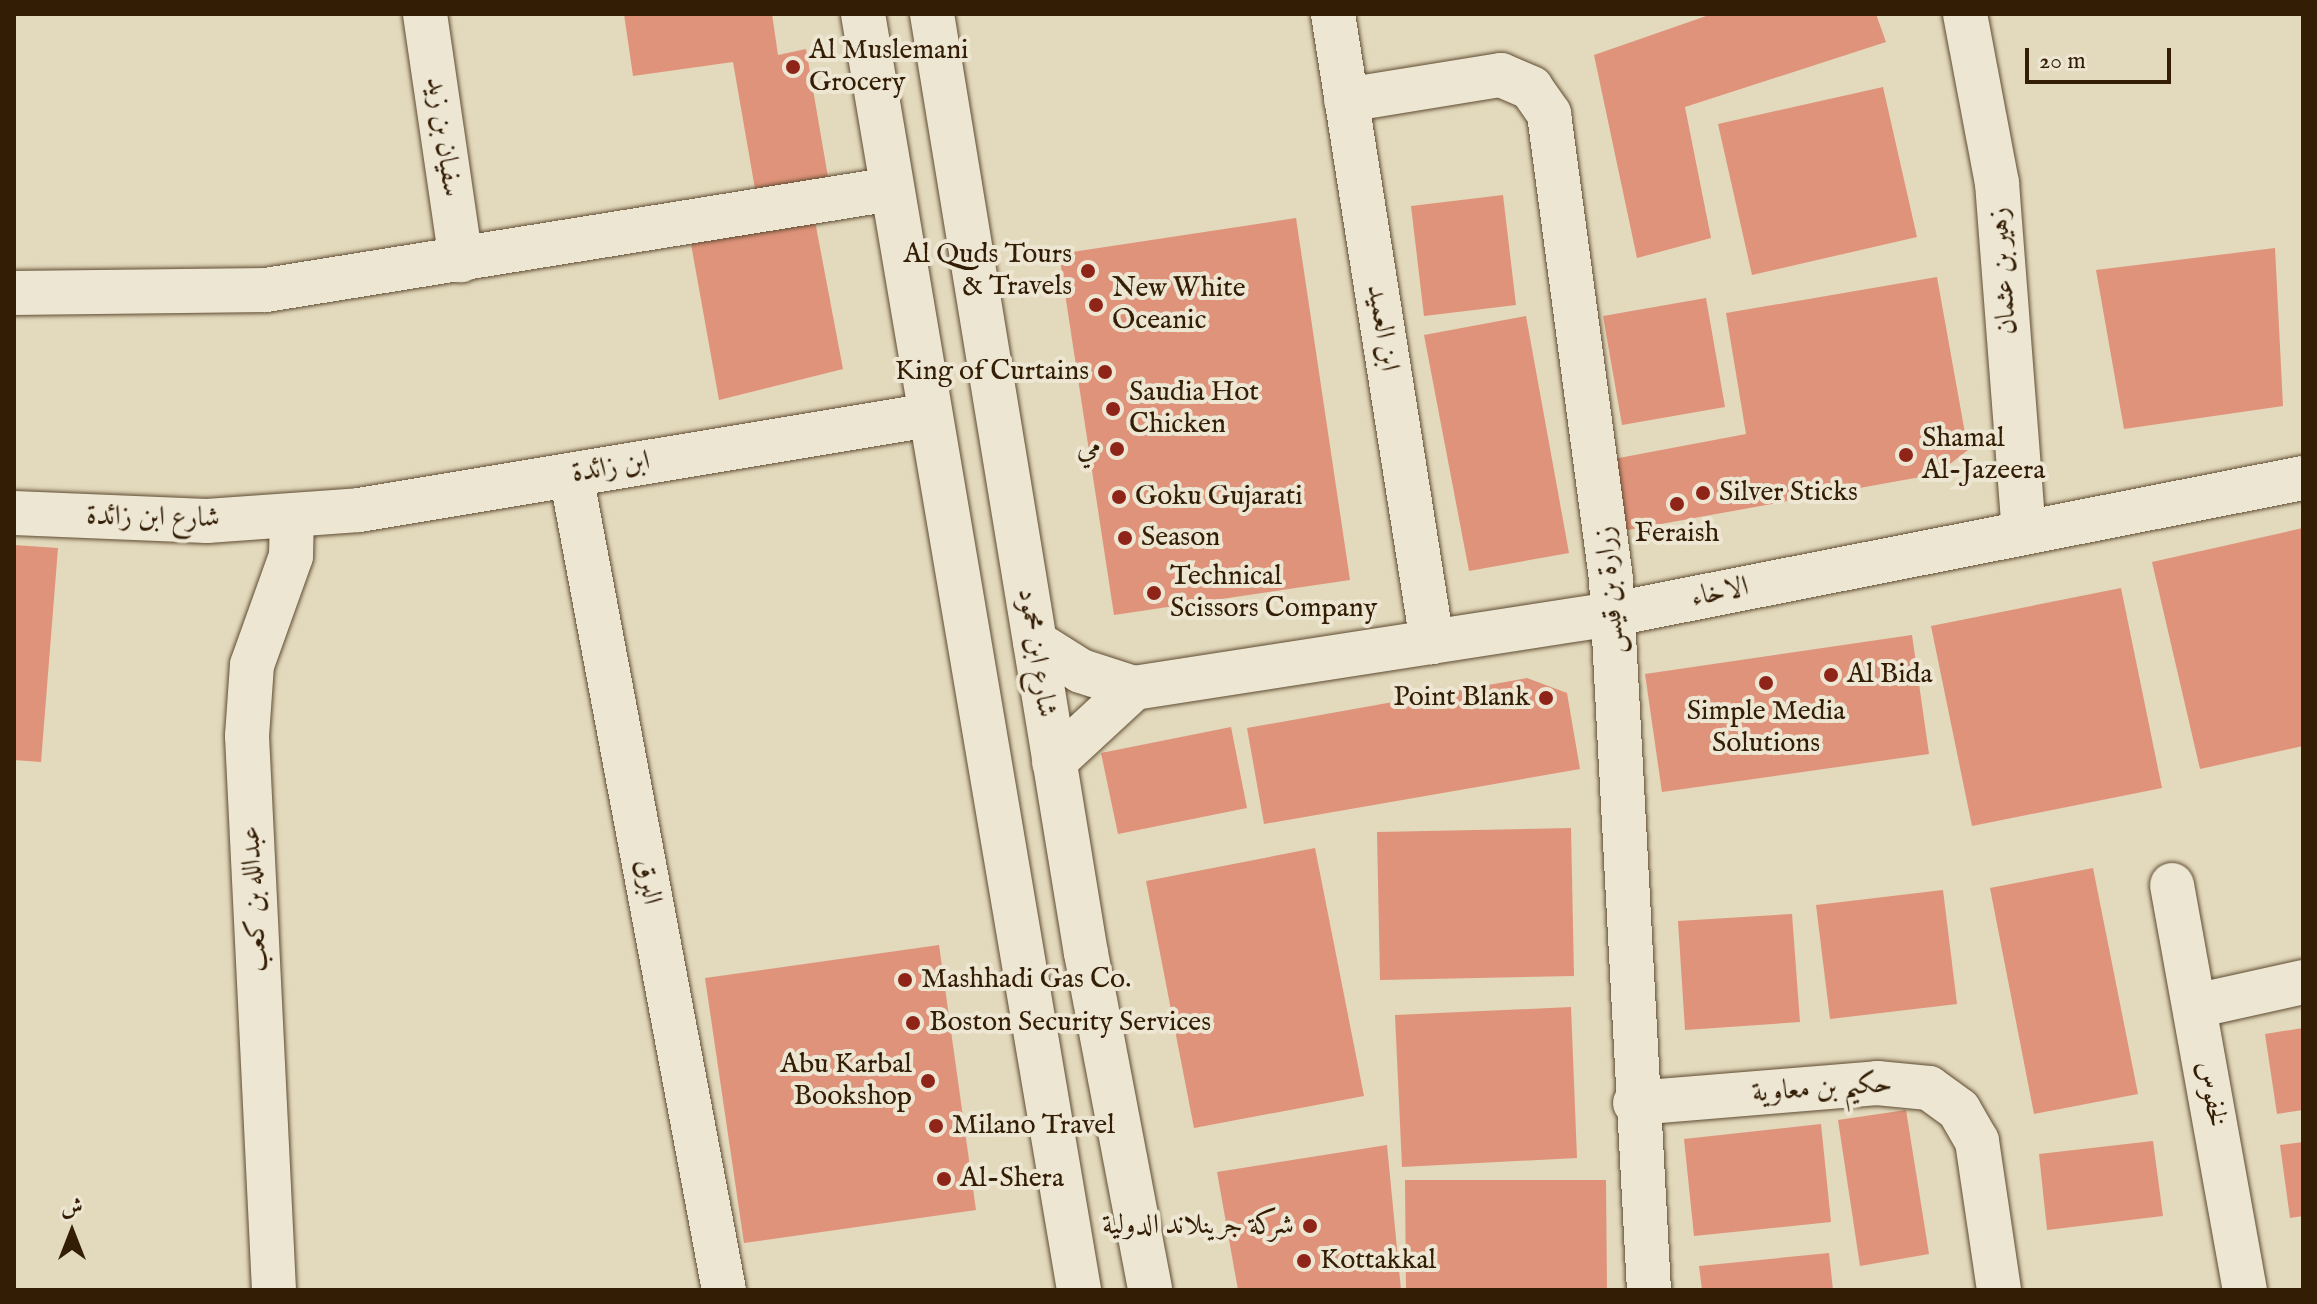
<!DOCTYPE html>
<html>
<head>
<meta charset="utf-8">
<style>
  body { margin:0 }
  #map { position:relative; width:2317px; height:1304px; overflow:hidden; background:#e3d9bc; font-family:"IM FELL English",Amiri,serif }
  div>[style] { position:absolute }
  .building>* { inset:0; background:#df937a }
  .roads { filter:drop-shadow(0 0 2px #5f4c32) drop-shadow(0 0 2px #5f4c32) }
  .minor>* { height:44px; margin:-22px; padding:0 22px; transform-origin:22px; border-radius:22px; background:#ede6d3 }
  .dots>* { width:22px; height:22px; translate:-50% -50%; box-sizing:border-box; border:4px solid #ede6d3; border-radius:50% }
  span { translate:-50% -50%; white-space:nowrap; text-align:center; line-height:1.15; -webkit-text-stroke:8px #ede6d3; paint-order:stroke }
  .poi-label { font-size:28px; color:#331d04 }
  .left { translate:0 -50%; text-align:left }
  .right { translate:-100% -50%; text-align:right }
  .street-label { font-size:28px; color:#331d04 }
  .frame { position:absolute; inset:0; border:16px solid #331d04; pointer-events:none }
  .north { position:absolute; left:32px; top:1192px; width:80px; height:80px; -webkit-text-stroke:6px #ede6d3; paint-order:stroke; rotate:0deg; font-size:22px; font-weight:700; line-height:32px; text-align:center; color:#331d04 }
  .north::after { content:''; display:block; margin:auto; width:28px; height:36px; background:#331d04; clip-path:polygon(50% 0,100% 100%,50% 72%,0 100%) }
  .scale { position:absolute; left:2025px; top:48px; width:146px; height:36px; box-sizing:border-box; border:4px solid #331d04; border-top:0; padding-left:10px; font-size:24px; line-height:28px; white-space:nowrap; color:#331d04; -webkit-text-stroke:6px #ede6d3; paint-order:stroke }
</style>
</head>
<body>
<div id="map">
  <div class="building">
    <div style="clip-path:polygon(624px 14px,772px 14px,778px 55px,806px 49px,828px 177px,755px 189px,733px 62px,633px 76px)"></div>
    <div style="clip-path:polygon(1712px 14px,1876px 14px,1886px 42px,1685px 107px,1711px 238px,1637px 258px,1594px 55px)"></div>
    <div style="clip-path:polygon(1883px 87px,1917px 237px,1752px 275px,1718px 124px)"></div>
    <div style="clip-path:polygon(1503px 195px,1516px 305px,1424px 316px,1411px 206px)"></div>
    <div style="clip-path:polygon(1296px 218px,1350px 580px,1114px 615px,1059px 254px)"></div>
    <div style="clip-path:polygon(815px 221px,843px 369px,719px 400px,691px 244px)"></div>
    <div style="clip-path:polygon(2275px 248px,2283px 406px,2124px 429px,2096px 270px)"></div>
    <div style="clip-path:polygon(1937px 277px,1968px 450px,1937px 474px,1617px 532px,1603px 461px,1746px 434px,1726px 313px)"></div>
    <div style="clip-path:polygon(1706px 298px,1725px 407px,1622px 425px,1603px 316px)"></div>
    <div style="clip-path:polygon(1526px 316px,1569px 553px,1469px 571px,1424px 335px)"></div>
    <div style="clip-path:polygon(2303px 528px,2303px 746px,2200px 769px,2152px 562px)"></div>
    <div style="clip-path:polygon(14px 545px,58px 548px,41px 762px,14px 760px)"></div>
    <div style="clip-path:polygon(2121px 588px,2162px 788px,1972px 826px,1931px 626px)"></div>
    <div style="clip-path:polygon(1912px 635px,1929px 754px,1662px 792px,1645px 674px)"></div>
    <div style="clip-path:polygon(1527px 678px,1567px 693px,1580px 769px,1264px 824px,1247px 728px)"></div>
    <div style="clip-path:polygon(1231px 727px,1247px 808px,1118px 834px,1101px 753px)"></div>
    <div style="clip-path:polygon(1571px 828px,1574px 976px,1380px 980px,1377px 832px)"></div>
    <div style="clip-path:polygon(1315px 848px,1364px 1096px,1194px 1128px,1146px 881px)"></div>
    <div style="clip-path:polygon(2093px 868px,2138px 1094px,2034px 1114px,1990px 888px)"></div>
    <div style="clip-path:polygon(1943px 890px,1957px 1004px,1830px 1019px,1816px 905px)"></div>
    <div style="clip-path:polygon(1792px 914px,1800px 1022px,1685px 1030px,1678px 921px)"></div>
    <div style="clip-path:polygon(939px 945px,976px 1210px,744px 1243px,705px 978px)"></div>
    <div style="clip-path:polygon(1571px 1007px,1577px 1158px,1402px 1167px,1395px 1015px)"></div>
    <div style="clip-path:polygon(2303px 1028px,2303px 1110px,2277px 1114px,2265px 1034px)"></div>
    <div style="clip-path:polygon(1906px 1110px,1929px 1254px,1860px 1266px,1838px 1120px)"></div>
    <div style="clip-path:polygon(1821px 1124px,1831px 1222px,1694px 1236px,1684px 1139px)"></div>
    <div style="clip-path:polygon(2153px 1141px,2163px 1216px,2047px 1230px,2039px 1154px)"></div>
    <div style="clip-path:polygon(2303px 1142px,2303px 1216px,2290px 1218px,2280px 1145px)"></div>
    <div style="clip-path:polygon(1387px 1145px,1401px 1290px,1238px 1290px,1217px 1172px)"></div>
    <div style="clip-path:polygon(1405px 1180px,1606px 1180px,1607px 1290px,1406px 1290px)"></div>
    <div style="clip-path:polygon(1829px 1253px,1833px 1290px,1702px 1290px,1699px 1266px)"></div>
  </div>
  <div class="roads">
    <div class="minor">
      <div style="left:425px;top:14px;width:249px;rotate:81.7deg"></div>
      <div style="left:863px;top:14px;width:1294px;rotate:80.39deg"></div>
      <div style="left:932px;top:14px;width:952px;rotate:80.69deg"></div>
      <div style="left:1086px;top:953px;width:343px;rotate:79.2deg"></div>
      <div style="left:1333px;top:14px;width:636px;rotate:81.04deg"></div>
      <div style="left:1965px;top:14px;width:172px;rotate:79.3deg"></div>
      <div style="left:1997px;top:183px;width:349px;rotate:85.6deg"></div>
      <div style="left:1346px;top:100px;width:157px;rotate:-9.2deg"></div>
      <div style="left:1501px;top:75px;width:33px;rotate:23deg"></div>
      <div style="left:1531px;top:88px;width:32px;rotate:55deg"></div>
      <div style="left:1549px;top:114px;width:470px;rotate:82.4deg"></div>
      <div style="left:1611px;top:580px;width:711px;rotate:86.94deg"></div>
      <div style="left:14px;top:293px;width:252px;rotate:-0.7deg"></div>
      <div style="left:266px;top:290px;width:634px;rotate:-9.17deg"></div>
      <div style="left:571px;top:475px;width:829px;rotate:79.37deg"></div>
      <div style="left:14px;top:513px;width:193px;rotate:2.4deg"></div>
      <div style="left:207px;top:521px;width:152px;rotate:-4.1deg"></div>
      <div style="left:359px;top:510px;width:579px;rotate:-9.45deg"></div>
      <div style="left:1035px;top:642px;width:54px;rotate:32.2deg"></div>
      <div style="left:1081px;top:671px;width:56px;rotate:17.8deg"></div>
      <div style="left:1134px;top:688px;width:486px;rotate:-8.8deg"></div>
      <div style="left:1614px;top:614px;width:702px;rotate:-11.17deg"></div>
      <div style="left:1054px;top:762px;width:109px;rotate:-42.8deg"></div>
      <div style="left:2172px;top:885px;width:412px;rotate:79.8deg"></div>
      <div style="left:2195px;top:1006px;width:111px;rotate:-12.5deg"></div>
      <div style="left:1635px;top:1103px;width:243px;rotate:-4.7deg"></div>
      <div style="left:1877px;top:1083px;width:52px;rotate:5.5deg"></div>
      <div style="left:1929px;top:1088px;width:37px;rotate:36deg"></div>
      <div style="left:1959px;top:1110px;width:36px;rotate:60deg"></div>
      <div style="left:1977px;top:1141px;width:151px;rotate:81.6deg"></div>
      <div style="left:274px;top:1290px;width:555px;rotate:-92.79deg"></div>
      <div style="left:247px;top:736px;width:71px;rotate:-86deg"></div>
      <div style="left:252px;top:665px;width:116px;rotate:-70.3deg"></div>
      <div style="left:291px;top:556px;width:40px;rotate:-88.6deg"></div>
    </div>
  </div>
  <div class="dots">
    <div style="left:793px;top:67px;background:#8f2418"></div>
    <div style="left:1088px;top:271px;background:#8f2418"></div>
    <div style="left:1096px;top:305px;background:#8f2418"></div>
    <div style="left:1105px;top:372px;background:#8f2418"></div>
    <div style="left:1113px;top:409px;background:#8f2418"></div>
    <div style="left:1117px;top:449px;background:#8f2418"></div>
    <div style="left:1906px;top:455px;background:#8f2418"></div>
    <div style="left:1703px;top:493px;background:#8f2418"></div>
    <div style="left:1119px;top:497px;background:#8f2418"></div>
    <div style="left:1677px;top:504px;background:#8f2418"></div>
    <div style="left:1125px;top:538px;background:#8f2418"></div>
    <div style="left:1154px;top:593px;background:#8f2418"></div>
    <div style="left:1831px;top:675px;background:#8f2418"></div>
    <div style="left:1766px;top:683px;background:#8f2418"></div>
    <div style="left:1546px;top:698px;background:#8f2418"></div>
    <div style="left:905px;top:980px;background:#8f2418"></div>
    <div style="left:913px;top:1023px;background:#8f2418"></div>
    <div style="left:928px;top:1081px;background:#8f2418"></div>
    <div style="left:936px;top:1126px;background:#8f2418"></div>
    <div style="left:944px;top:1179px;background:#8f2418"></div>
    <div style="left:1310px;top:1226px;background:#8f2418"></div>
    <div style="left:1304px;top:1261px;background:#8f2418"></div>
  </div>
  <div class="poi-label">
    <span class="left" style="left:809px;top:67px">Al Muslemani<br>Grocery</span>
    <span class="right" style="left:1072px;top:271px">Al Quds Tours<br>&amp; Travels</span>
    <span class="left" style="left:1112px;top:305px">New White<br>Oceanic</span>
    <span class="right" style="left:1089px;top:372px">King of Curtains</span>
    <span class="left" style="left:1129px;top:409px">Saudia Hot<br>Chicken</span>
    <span class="left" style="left:1922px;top:455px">Shamal<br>Al-Jazeera</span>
    <span class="right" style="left:1101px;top:449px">مي</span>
    <span class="left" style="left:1719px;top:493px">Silver Sticks</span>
    <span class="left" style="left:1135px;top:497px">Goku Gujarati</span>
    <span style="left:1677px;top:534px">Feraish</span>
    <span class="left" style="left:1141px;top:538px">Season</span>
    <span class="left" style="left:1170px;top:593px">Technical<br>Scissors Company</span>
    <span class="left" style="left:1847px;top:675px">Al Bida</span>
    <span class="right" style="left:1530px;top:698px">Point Blank</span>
    <span style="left:1766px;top:728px">Simple Media<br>Solutions</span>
    <span class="left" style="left:921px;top:980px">Mashhadi Gas Co.</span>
    <span class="left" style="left:929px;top:1023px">Boston Security Services</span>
    <span class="right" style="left:912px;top:1081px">Abu Karbal<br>Bookshop</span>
    <span class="left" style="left:952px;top:1126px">Milano Travel</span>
    <span class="left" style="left:960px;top:1179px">Al-Shera</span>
    <span class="right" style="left:1294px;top:1226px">شركة جرينلاند الدولية</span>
    <span class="left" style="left:1320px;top:1261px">Kottakkal</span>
  </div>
  <div class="street-label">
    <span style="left:443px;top:137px;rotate:82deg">سفيان بن زيد</span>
    <span style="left:2004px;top:271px;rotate:-94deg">زهير بن عثمان</span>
    <span style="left:1382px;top:328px;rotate:81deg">ابن العميد</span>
    <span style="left:611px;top:468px;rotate:-10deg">ابن زائدة</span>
    <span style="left:153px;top:518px;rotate:1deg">شارع ابن زائدة</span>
    <span style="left:1611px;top:590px;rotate:-95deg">زرارة بن قيس</span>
    <span style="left:1720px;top:593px;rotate:-12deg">الاخاء</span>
    <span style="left:1036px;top:653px;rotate:81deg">شارع ابن محمود</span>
    <span style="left:647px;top:882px;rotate:79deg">البرق</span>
    <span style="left:255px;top:899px;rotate:-93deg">عبدالله بن كعب</span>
    <span style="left:1822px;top:1089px;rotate:-4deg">حكيم بن معاوية</span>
    <span style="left:2211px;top:1094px;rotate:80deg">لخفوس</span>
  </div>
  <div class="frame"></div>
  <div class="north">ش</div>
  <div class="scale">20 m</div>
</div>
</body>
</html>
